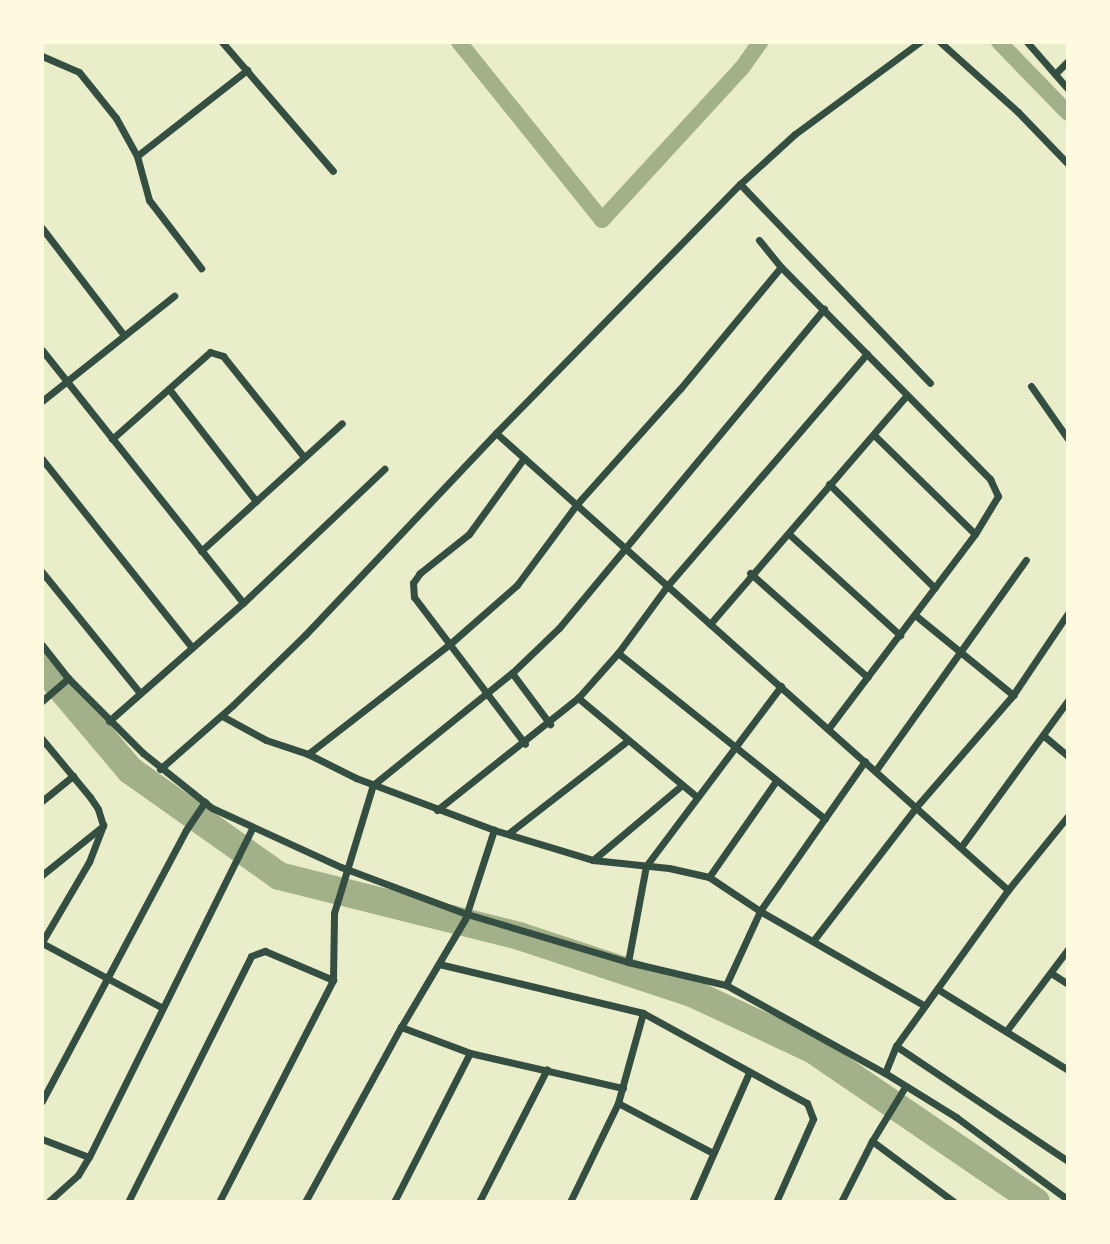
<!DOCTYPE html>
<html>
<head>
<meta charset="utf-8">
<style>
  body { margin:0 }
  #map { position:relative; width:1110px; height:1244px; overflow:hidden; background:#e9edc9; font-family:Mulish,sans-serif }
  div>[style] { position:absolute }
  .canal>* { height:16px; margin:-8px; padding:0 8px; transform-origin:8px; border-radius:8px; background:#a3b18a }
  .river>* { height:28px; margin:-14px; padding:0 14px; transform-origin:14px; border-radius:14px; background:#a3b18a }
  .minor>* { height:7px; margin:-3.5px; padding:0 3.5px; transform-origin:3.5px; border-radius:3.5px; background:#344e41 }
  span { translate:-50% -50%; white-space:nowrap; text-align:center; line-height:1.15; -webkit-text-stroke:5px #fefae0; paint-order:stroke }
  .frame { position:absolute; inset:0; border:44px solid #fefae0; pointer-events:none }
</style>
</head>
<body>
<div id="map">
  <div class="canal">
    <div style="left:459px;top:42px;width:228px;rotate:51.2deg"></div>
    <div style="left:602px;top:220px;width:207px;rotate:-47.4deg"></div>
    <div style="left:742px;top:68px;width:32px;rotate:-55deg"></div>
    <div style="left:999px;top:42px;width:99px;rotate:45.8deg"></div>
  </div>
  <div class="river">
    <div style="left:42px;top:666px;width:136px;rotate:49.8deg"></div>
    <div style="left:130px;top:770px;width:183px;rotate:35.4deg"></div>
    <div style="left:279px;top:876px;width:247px;rotate:14deg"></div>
    <div style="left:519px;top:936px;width:184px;rotate:18.3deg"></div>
    <div style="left:694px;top:994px;width:130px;rotate:25deg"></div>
    <div style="left:812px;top:1049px;width:271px;rotate:34.3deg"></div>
  </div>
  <div class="minor">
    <div style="left:222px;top:42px;width:170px;rotate:49.3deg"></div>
    <div style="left:940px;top:42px;width:105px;rotate:41.9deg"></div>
    <div style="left:1018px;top:112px;width:72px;rotate:46.1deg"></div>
    <div style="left:1027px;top:42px;width:62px;rotate:48.9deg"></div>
    <div style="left:42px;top:56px;width:40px;rotate:23.4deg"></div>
    <div style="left:79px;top:72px;width:59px;rotate:51.2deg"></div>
    <div style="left:116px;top:118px;width:43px;rotate:61.1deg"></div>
    <div style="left:137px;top:156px;width:46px;rotate:74.7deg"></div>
    <div style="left:149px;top:200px;width:86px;rotate:52.6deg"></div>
    <div style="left:1055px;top:74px;width:18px;rotate:-45deg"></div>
    <div style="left:137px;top:156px;width:140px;rotate:-38deg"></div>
    <div style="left:740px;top:184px;width:275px;rotate:46.3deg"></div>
    <div style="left:42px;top:228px;width:133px;rotate:52.6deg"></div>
    <div style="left:759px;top:240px;width:35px;rotate:51deg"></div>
    <div style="left:781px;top:267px;width:298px;rotate:45.4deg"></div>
    <div style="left:990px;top:479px;width:19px;rotate:65deg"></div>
    <div style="left:998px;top:496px;width:44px;rotate:121.2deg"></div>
    <div style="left:975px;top:534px;width:244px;rotate:127deg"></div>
    <div style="left:42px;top:350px;width:323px;rotate:51.5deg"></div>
    <div style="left:1031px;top:386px;width:65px;rotate:55.1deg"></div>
    <div style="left:169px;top:389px;width:142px;rotate:52.2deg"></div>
    <div style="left:42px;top:401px;width:169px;rotate:-38.5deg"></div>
    <div style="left:496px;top:433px;width:686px;rotate:41.75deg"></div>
    <div style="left:874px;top:435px;width:141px;rotate:44.4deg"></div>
    <div style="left:112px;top:439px;width:131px;rotate:-41.6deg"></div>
    <div style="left:210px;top:352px;width:14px;rotate:17deg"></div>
    <div style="left:223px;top:356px;width:129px;rotate:51.3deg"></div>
    <div style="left:524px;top:458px;width:94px;rotate:125.9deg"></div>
    <div style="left:469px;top:534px;width:63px;rotate:141.5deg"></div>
    <div style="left:420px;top:573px;width:12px;rotate:125deg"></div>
    <div style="left:413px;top:583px;width:14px;rotate:86deg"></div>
    <div style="left:414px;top:597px;width:184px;rotate:52.9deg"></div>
    <div style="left:42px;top:459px;width:239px;rotate:51.5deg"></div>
    <div style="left:829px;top:484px;width:148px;rotate:44.5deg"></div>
    <div style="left:790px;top:535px;width:149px;rotate:42.3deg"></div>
    <div style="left:201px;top:551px;width:190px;rotate:-42.2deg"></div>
    <div style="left:42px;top:572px;width:156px;rotate:51deg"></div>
    <div style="left:750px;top:573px;width:157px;rotate:41.6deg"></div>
    <div style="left:915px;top:615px;width:127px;rotate:39.2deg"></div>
    <div style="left:710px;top:624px;width:301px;rotate:-49.3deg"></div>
    <div style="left:42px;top:645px;width:42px;rotate:51.8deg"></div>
    <div style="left:68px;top:678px;width:106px;rotate:45deg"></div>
    <div style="left:143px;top:753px;width:88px;rotate:38.6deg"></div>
    <div style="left:212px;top:808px;width:142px;rotate:24.6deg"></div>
    <div style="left:341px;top:867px;width:134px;rotate:20.5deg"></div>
    <div style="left:467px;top:914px;width:168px;rotate:16.6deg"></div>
    <div style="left:628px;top:962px;width:101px;rotate:13.2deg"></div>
    <div style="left:726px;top:985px;width:182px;rotate:29deg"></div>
    <div style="left:885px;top:1073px;width:84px;rotate:31.8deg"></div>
    <div style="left:956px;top:1117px;width:139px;rotate:36.5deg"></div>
    <div style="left:618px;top:653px;width:265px;rotate:38.7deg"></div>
    <div style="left:512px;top:673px;width:64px;rotate:53.3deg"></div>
    <div style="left:42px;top:701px;width:35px;rotate:-41deg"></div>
    <div style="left:222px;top:716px;width:50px;rotate:28.6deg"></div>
    <div style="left:266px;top:740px;width:44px;rotate:18.4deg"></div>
    <div style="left:308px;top:754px;width:54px;rotate:26.6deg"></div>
    <div style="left:356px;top:778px;width:147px;rotate:20.6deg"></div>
    <div style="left:494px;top:830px;width:103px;rotate:16.9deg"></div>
    <div style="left:593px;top:860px;width:76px;rotate:6deg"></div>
    <div style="left:669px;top:868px;width:41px;rotate:12.7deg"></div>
    <div style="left:709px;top:877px;width:61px;rotate:33.7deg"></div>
    <div style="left:760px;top:911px;width:190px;rotate:29.9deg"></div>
    <div style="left:109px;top:721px;width:179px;rotate:-41.4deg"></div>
    <div style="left:243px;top:603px;width:195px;rotate:-43.5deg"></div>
    <div style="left:1044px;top:736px;width:31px;rotate:40deg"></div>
    <div style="left:42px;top:739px;width:75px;rotate:50.4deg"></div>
    <div style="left:90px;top:797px;width:14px;rotate:56deg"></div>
    <div style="left:98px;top:809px;width:17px;rotate:73deg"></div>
    <div style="left:308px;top:754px;width:181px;rotate:-37.8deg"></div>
    <div style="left:451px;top:643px;width:88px;rotate:-41.3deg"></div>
    <div style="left:517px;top:585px;width:101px;rotate:-53.5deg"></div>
    <div style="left:577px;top:504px;width:154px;rotate:-48.2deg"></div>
    <div style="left:680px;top:389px;width:158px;rotate:-50.4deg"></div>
    <div style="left:160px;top:769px;width:97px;rotate:-41.2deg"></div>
    <div style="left:233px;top:705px;width:100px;rotate:-44.2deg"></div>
    <div style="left:305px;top:635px;width:278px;rotate:-46.6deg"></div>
    <div style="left:496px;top:433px;width:349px;rotate:-45.6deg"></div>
    <div style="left:740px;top:184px;width:74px;rotate:-42.3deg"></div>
    <div style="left:795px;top:134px;width:155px;rotate:-36.4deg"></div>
    <div style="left:876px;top:770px;width:258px;rotate:-54.5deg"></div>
    <div style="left:697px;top:797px;width:155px;rotate:-140.2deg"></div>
    <div style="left:578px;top:698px;width:60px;rotate:-48.4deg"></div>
    <div style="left:618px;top:653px;width:84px;rotate:-53.7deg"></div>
    <div style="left:668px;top:585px;width:305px;rotate:-49.3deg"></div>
    <div style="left:42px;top:801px;width:40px;rotate:-39deg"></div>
    <div style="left:437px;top:810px;width:180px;rotate:-38.5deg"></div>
    <div style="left:509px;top:833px;width:150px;rotate:-37.9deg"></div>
    <div style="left:961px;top:847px;width:182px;rotate:-53.9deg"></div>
    <div style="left:593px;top:860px;width:115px;rotate:-40.1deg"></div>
    <div style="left:42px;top:875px;width:78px;rotate:-38.8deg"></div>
    <div style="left:709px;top:877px;width:117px;rotate:-55.1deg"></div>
    <div style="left:813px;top:941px;width:170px;rotate:-52.4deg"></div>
    <div style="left:917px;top:806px;width:147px;rotate:-49.1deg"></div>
    <div style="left:1013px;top:695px;width:99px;rotate:-56.1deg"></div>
    <div style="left:42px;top:942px;width:93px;rotate:-59.6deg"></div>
    <div style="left:89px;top:862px;width:40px;rotate:-69deg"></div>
    <div style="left:42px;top:943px;width:135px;rotate:28.3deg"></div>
    <div style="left:628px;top:962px;width:98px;rotate:-79.4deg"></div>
    <div style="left:646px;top:866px;width:225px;rotate:-53.1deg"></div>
    <div style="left:439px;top:964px;width:210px;rotate:13.5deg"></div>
    <div style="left:643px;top:1013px;width:187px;rotate:28.8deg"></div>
    <div style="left:807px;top:1103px;width:17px;rotate:69deg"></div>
    <div style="left:813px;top:1119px;width:91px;rotate:114deg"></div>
    <div style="left:1051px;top:973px;width:20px;rotate:33deg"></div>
    <div style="left:726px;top:985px;width:81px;rotate:-65.3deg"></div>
    <div style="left:760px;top:911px;width:183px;rotate:-55deg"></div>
    <div style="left:939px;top:990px;width:152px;rotate:31.8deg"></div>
    <div style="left:401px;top:1027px;width:74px;rotate:20.6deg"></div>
    <div style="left:470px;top:1053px;width:157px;rotate:12.9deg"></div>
    <div style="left:1007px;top:1030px;width:101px;rotate:-53deg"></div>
    <div style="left:896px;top:1046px;width:207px;rotate:33.8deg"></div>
    <div style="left:885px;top:1073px;width:29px;rotate:-68deg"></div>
    <div style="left:896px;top:1046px;width:192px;rotate:-54.3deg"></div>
    <div style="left:1008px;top:890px;width:95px;rotate:-51deg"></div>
    <div style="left:42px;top:1101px;width:307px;rotate:-62deg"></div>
    <div style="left:186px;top:830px;width:34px;rotate:-56deg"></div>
    <div style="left:618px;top:1103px;width:107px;rotate:27.8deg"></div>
    <div style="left:42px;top:1139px;width:50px;rotate:21deg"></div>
    <div style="left:872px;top:1141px;width:102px;rotate:36.6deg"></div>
    <div style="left:48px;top:1202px;width:40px;rotate:-42deg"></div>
    <div style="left:78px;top:1175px;width:21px;rotate:-59deg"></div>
    <div style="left:89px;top:1157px;width:367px;rotate:-63.6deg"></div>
    <div style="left:128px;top:1202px;width:275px;rotate:-63.4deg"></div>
    <div style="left:251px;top:956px;width:15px;rotate:-20deg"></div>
    <div style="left:265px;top:951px;width:74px;rotate:23.1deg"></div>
    <div style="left:219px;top:1202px;width:250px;rotate:-62.8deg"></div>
    <div style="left:333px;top:980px;width:67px;rotate:-89.1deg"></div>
    <div style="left:334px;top:913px;width:134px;rotate:-73.1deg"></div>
    <div style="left:373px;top:785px;width:179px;rotate:-38.9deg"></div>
    <div style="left:512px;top:673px;width:65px;rotate:-43.8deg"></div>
    <div style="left:559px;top:628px;width:415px;rotate:-50.3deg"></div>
    <div style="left:305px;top:1202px;width:200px;rotate:-61.3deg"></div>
    <div style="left:401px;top:1027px;width:126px;rotate:-59.3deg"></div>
    <div style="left:465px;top:919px;width:94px;rotate:-72deg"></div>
    <div style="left:394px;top:1202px;width:167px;rotate:-63deg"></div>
    <div style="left:479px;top:1202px;width:149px;rotate:-62.9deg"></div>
    <div style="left:570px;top:1202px;width:110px;rotate:-64.1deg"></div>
    <div style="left:618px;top:1103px;width:93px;rotate:-74.5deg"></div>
    <div style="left:692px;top:1202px;width:141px;rotate:-66.2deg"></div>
    <div style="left:841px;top:1202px;width:68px;rotate:-63.1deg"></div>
    <div style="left:872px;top:1141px;width:63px;rotate:-58.6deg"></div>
  </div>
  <div class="frame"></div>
</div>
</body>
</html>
